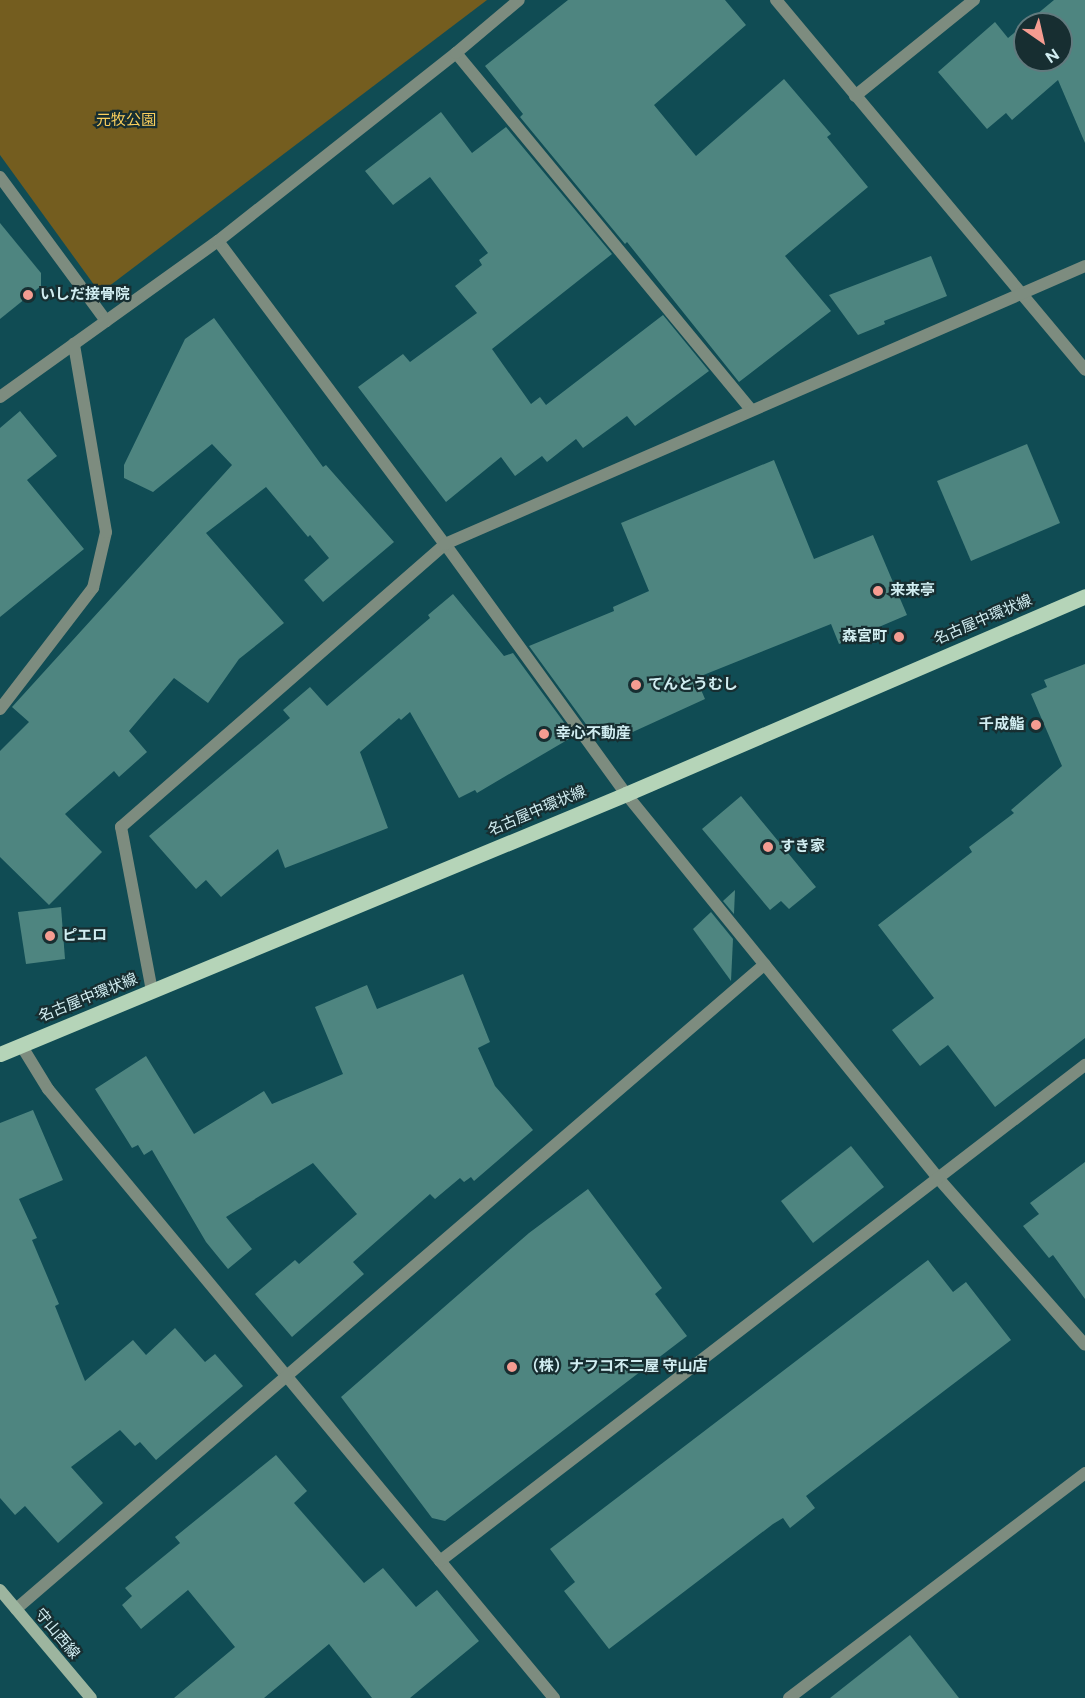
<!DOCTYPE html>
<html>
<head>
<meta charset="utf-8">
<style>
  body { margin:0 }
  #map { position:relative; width:1085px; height:1698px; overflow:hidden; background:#104c54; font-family:Figtree,"Noto Sans JP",sans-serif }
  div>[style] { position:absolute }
  .green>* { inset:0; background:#745d1f }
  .building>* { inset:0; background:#4e8580 }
  .minor>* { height:12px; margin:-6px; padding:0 6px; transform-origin:6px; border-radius:6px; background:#7d8c7f }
  .secondary>* { height:12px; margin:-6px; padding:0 6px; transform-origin:6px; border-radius:6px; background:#9db59f }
  .primary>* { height:15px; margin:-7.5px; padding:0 7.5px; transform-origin:7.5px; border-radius:7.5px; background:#b5d4b8 }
  .dots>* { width:16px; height:16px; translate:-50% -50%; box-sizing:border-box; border:3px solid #172e31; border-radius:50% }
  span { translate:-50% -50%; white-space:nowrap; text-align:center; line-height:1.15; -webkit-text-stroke:4.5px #172e31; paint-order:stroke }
  .park-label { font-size:15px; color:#facf5d }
  .poi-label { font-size:15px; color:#d1edf1; font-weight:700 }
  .left { translate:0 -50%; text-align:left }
  .right { translate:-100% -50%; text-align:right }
  .street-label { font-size:15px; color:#d1edf1 }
  .north { position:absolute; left:1013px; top:12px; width:60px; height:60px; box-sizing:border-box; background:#172e31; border:2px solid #617a7e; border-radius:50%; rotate:146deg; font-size:16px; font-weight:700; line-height:24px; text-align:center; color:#d1edf1 }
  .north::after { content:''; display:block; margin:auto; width:21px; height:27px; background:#f59c91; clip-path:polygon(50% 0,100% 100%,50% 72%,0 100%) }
</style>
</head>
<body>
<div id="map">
  <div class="green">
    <div style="clip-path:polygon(0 0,487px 0,100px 293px,0 155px)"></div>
  </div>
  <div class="building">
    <div style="clip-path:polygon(568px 0,725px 0,746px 25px,654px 105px,696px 156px,784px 79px,831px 134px,827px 137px,868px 187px,785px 256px,831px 311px,739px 382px,627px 242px,625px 244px,520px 117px,523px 114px,485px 66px)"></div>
    <div style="clip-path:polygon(1054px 0,1085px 0,1085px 143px,1058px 80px,1012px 120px,1006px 113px,987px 129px,938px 72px,995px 22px,1008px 38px,1025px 24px,1025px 60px,1061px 60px,1061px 24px,1025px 24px)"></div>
    <div style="clip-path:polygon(441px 112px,472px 153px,506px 127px,612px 254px,492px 349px,531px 404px,540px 397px,546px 405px,663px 315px,709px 371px,635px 426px,627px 416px,583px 448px,576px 439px,547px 462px,542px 456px,515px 476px,501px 457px,446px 502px,358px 387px,403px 354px,410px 362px,477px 313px,455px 286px,482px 265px,479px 260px,488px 253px,430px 177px,393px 205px,365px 171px)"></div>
    <div style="clip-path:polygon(0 223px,41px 273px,41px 286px,0 319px)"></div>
    <div style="clip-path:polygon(931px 256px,947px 296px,884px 321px,885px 324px,858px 335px,829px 295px)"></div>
    <div style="clip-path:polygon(214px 318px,323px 467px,326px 465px,394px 542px,323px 602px,304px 580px,329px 558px,310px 535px,308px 537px,266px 487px,206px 533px,284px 623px,239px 659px,208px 703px,174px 678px,129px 731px,147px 752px,119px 777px,114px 771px,65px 814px,102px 852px,49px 905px,0 857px,0 751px,29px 722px,12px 707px,232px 465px,212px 444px,153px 492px,124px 478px,124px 465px,185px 339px)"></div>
    <div style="clip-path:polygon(20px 411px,57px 456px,27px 480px,84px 549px,0 617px,0 428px)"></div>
    <div style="clip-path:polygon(1027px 444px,1060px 523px,971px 561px,937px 481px)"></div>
    <div style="clip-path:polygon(774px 460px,814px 559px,873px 535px,907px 615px,839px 644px,831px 624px,696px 678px,705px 699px,624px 736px,591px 725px,588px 727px,529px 646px,614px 611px,613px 607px,649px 591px,621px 523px)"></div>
    <div style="clip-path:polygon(453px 594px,504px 656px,513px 653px,574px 736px,477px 793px,475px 790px,459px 798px,410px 712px,401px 720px,399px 718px,360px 752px,388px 828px,285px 868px,278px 849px,221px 897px,206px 880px,196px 889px,149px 836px,290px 718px,283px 710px,310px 687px,327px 706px,430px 618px,428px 615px)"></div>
    <div style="clip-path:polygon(1085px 664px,1085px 1038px,995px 1107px,948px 1045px,920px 1066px,892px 1030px,934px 998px,878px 925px,972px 852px,969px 847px,1014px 813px,1011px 810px,1062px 766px,1031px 694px,1047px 687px,1044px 680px)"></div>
    <div style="clip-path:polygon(741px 796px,816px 887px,789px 909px,781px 901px,770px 910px,702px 829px)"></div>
    <div style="clip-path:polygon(735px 890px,734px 914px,723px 901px)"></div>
    <div style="clip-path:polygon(61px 907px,65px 959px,26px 964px,18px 912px)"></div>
    <div style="clip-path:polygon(711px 912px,733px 939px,731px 981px,693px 929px)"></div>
    <div style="clip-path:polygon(463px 974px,490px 1042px,478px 1048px,495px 1086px,533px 1130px,474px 1181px,471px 1177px,464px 1182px,460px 1178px,435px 1199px,430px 1194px,353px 1262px,364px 1274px,292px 1337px,255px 1294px,295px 1260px,299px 1264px,357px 1214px,313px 1163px,226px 1217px,252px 1249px,228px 1269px,206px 1242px,152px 1150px,144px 1155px,138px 1145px,132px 1148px,95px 1089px,146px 1056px,194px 1134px,264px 1091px,272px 1104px,343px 1074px,315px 1007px,367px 985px,377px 1009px)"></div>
    <div style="clip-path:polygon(33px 1110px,63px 1180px,19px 1199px,37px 1238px,32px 1240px,59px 1304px,55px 1306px,85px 1381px,133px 1340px,146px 1355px,175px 1328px,205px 1362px,215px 1354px,243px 1386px,156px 1460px,140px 1442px,135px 1446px,120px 1430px,71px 1467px,103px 1503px,58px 1543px,25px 1506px,15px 1515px,0 1498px,0 1123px)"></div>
    <div style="clip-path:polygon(851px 1146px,884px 1187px,813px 1243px,781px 1201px)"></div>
    <div style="clip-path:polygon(1085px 1162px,1085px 1299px,1053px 1255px,1049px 1258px,1023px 1226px,1039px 1214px,1030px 1203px)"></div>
    <div style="clip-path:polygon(588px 1189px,662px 1288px,655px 1294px,687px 1336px,445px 1521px,432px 1518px,341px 1397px,529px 1233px)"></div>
    <div style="clip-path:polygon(928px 1260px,953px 1292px,966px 1282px,1011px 1340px,806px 1496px,815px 1508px,790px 1528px,783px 1518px,773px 1524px,609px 1649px,564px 1591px,575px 1582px,550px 1549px)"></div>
    <div style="clip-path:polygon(276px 1455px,307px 1491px,294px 1503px,364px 1583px,383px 1568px,416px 1607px,437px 1590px,479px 1641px,410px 1698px,372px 1698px,329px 1644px,264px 1698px,174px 1698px,235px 1647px,188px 1590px,141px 1629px,122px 1605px,132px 1596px,125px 1588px,180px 1543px,175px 1537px)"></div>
    <div style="clip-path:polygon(910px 1635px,959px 1698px,830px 1698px)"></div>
  </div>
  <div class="minor">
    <div style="left:776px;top:0;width:482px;rotate:50.1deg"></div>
    <div style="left:456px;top:53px;width:462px;rotate:50.4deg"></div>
    <div style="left:855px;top:96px;width:153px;rotate:-38.9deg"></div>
    <div style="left:0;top:177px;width:179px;rotate:53.6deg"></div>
    <div style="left:218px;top:241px;width:379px;rotate:53.2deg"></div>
    <div style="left:445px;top:544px;width:309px;rotate:54.1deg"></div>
    <div style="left:626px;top:794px;width:495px;rotate:50.9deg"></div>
    <div style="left:938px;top:1178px;width:222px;rotate:48.6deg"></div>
    <div style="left:0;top:397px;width:268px;rotate:-35.6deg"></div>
    <div style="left:218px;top:241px;width:303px;rotate:-38.3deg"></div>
    <div style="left:456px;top:53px;width:82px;rotate:-40.1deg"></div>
    <div style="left:0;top:709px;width:153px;rotate:-52.5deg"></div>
    <div style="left:93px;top:588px;width:57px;rotate:-76.9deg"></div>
    <div style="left:106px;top:532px;width:191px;rotate:-99.7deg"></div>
    <div style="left:152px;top:991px;width:167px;rotate:-100.7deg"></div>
    <div style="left:121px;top:827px;width:430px;rotate:-41.1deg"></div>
    <div style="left:445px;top:544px;width:698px;rotate:-23.48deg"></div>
    <div style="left:21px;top:1045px;width:52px;rotate:58.5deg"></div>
    <div style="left:48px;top:1089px;width:792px;rotate:50.28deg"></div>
    <div style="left:440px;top:1561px;width:814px;rotate:-37.56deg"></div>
    <div style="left:16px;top:1609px;width:988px;rotate:-40.73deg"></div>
    <div style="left:789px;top:1698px;width:372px;rotate:-37.2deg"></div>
  </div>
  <div class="secondary">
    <div style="left:0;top:1590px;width:141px;rotate:49.9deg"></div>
  </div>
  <div class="primary">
    <div style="left:0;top:1054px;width:678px;rotate:-22.55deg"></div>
    <div style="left:626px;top:794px;width:500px;rotate:-23.3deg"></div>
  </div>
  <div class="dots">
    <div style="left:28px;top:295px;background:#f59c91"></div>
    <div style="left:878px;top:591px;background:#f59c91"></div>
    <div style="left:899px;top:637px;background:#f59c91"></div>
    <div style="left:636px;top:685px;background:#f59c91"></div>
    <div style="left:1036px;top:725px;background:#f59c91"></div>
    <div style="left:544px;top:734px;background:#f59c91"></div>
    <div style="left:768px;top:847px;background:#f59c91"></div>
    <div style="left:50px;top:936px;background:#f59c91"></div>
    <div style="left:512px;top:1367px;background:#f59c91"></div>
  </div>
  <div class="park-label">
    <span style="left:126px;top:121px">元牧公園</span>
  </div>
  <div class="poi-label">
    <span class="left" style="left:40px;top:295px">いしだ接骨院</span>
    <span class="left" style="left:890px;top:591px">来来亭</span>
    <span class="right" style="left:887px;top:637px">森宮町</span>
    <span class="left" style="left:648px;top:685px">てんとうむし</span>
    <span class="right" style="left:1024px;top:725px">千成鮨</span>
    <span class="left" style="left:556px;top:734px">幸心不動産</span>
    <span class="left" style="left:780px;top:847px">すき家</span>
    <span class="left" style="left:62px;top:936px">ピエロ</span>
    <span class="left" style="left:524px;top:1367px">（株）ナフコ不二屋 守山店</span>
  </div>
  <div class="street-label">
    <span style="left:983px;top:620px;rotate:-23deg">名古屋中環状線</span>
    <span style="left:537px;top:811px;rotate:-23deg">名古屋中環状線</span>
    <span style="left:88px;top:998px;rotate:-22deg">名古屋中環状線</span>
    <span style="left:57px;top:1634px;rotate:50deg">守山西線</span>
  </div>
  <div class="north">N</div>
</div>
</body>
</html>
